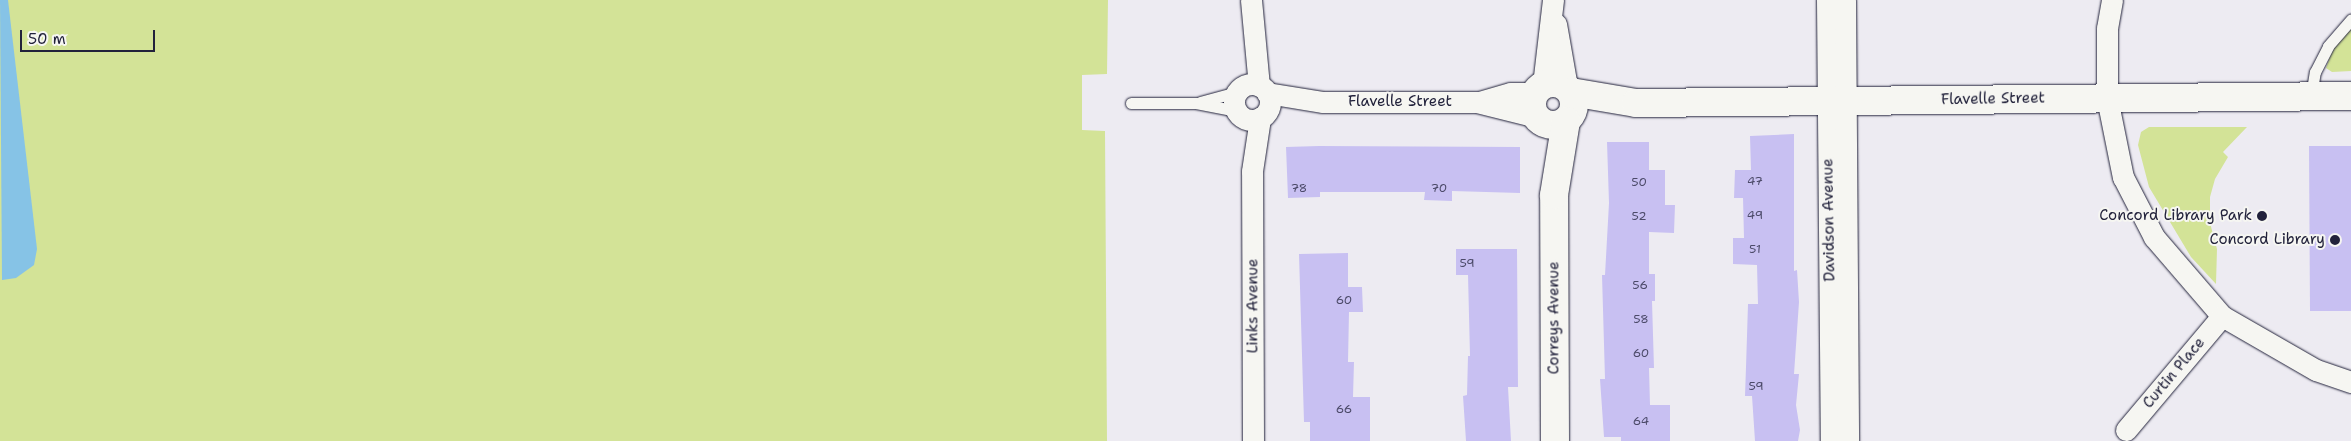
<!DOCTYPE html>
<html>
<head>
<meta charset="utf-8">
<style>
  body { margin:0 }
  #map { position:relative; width:2351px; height:441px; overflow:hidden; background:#edebf2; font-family:"Shantell Sans",sans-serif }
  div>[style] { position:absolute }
  .green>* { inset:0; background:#d3e397 }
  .water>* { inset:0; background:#86c3e6 }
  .building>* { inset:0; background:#c8c0f2 }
  .roads { filter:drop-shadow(0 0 1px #22223b) drop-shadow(0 0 1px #22223b) }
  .lane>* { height:11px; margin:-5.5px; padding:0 5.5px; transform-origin:5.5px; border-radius:5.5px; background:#f6f6f2 }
  .street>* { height:21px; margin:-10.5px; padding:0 10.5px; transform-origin:10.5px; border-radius:10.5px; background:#f6f6f2 }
  .street>.ring { margin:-10.5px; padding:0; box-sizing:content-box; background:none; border:21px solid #f6f6f2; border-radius:50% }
  .secondary>* { height:28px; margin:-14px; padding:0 14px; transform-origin:14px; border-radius:14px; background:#f6f6f2 }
  .secondary>.ring { margin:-14px; padding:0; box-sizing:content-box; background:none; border:28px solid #f6f6f2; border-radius:50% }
  .dots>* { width:14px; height:14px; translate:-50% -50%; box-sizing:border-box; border:2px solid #f6f6f2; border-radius:50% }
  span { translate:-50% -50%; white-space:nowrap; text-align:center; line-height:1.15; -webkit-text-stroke:4px #f6f6f2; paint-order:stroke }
  .number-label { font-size:12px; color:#4c4a69 }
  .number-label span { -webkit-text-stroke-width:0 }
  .street-label { font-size:15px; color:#22223b }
  .poi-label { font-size:15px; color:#22223b }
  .right { translate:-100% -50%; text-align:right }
  .scale { position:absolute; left:20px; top:30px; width:135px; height:22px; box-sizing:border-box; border:2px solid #22223b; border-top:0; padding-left:6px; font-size:15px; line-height:18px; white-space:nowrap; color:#22223b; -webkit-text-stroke:4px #f6f6f2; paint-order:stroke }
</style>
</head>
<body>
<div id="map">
  <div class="green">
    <div style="clip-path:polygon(0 0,1108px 0,1107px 74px,1082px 75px,1082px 130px,1105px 131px,1107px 441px,0 441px)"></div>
    <div style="clip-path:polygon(2351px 27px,2351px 71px,2332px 72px,2326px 68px,2332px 51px)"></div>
    <div style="clip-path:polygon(2149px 127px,2247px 127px,2223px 152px,2228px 157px,2215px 179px,2210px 197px,2210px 223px,2217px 249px,2216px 284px,2191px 257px,2149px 187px,2138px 145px,2141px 132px)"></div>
  </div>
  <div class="water">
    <div style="clip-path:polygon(0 0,8px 0,37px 249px,34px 265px,16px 278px,2px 280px)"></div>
  </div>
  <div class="building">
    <div style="clip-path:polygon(1794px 134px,1794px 271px,1797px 270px,1799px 302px,1794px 374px,1799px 374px,1796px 405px,1800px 430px,1798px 441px,1755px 441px,1752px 396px,1745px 396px,1746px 367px,1748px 304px,1758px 304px,1757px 265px,1733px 264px,1733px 238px,1744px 238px,1743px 198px,1734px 198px,1735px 170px,1751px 170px,1750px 136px)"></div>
    <div style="clip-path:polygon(1607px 142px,1649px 142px,1649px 170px,1665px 170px,1665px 205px,1675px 205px,1674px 233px,1649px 232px,1649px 274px,1655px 274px,1655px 301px,1652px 301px,1654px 368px,1649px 368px,1650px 405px,1670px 405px,1670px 441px,1621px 441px,1621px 437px,1604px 437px,1600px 379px,1605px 379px,1602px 275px,1605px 275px,1609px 203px)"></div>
    <div style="clip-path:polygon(1319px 146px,1520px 147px,1520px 193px,1452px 191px,1452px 201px,1424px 200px,1425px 192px,1320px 192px,1320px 197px,1288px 198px,1286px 147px)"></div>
    <div style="clip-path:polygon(2309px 146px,2351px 146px,2351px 311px,2310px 311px)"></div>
    <div style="clip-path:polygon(1456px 249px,1517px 249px,1518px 387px,1508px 387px,1511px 441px,1466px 441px,1463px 396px,1467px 395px,1468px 356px,1470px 356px,1468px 275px,1456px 275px)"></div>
    <div style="clip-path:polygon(1348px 253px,1348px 287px,1362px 287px,1363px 312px,1349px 312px,1348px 362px,1354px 362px,1353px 397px,1370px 397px,1370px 441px,1310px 441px,1310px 422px,1304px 422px,1299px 254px)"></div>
  </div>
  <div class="roads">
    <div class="lane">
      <div style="left:2311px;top:96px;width:24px;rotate:-81deg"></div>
      <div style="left:2315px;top:72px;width:29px;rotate:-63deg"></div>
      <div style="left:2328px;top:46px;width:35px;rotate:-49deg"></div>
      <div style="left:1200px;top:102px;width:39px;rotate:-15deg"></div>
      <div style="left:1131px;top:103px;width:65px"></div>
      <div style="left:1196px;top:103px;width:42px;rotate:11deg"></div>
    </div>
    <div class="street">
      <div style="left:1251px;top:0;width:86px;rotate:84.7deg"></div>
      <div style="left:1827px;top:0;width:441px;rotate:89.5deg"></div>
      <div style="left:1845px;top:0;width:441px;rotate:89.6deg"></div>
      <div style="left:2112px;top:0;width:28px;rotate:100deg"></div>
      <div style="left:2107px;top:28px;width:70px;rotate:90deg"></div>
      <div style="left:2107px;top:98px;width:81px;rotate:78.6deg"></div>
      <div style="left:2123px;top:177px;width:68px;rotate:62.7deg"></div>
      <div style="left:2154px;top:237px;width:104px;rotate:49.3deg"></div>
      <div style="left:2222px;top:316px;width:108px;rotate:29.9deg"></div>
      <div style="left:2316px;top:370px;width:37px;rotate:19deg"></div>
      <div style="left:1556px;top:24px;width:64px;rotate:80.1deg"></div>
      <div class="ring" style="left:1234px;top:84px;width:15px;height:15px"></div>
      <div style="left:1543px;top:85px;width:86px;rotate:-83.3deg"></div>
      <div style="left:1267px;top:93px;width:57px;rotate:9.1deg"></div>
      <div style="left:1323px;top:102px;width:154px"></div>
      <div style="left:1477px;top:102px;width:62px;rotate:14deg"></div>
      <div style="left:1479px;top:102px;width:33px;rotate:-16deg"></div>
      <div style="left:1511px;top:93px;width:24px"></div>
      <div style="left:2126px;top:430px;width:149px;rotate:-49.9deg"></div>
      <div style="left:1253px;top:441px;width:270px;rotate:-90.2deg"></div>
      <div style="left:1252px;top:171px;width:54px;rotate:-81.4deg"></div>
    </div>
    <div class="secondary">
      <div class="ring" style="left:1532px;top:83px;width:14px;height:14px"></div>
      <div style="left:1571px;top:92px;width:66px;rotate:9.6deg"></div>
      <div style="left:1636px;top:103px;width:715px;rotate:-0.56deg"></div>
      <div style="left:1555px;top:441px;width:246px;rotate:-90.2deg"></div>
      <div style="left:1554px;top:195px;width:75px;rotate:-80.8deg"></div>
    </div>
  </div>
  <div class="dots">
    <div style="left:2262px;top:216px;background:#22223b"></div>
    <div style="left:2335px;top:240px;background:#22223b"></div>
  </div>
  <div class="number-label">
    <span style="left:1755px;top:182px">47</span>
    <span style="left:1639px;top:183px">50</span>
    <span style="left:1299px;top:189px">78</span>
    <span style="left:1439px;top:189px">70</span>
    <span style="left:1755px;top:216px">49</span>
    <span style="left:1639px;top:217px">52</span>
    <span style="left:1755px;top:250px">51</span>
    <span style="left:1467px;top:264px">59</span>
    <span style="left:1640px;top:286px">56</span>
    <span style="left:1344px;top:301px">60</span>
    <span style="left:1641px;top:320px">58</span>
    <span style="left:1641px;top:354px">60</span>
    <span style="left:1756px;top:387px">59</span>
    <span style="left:1344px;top:410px">66</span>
    <span style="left:1641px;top:422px">64</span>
  </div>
  <div class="street-label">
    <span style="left:1993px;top:99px;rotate:-1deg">Flavelle Street</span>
    <span style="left:1400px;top:102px">Flavelle Street</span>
    <span style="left:1829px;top:220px;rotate:-91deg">Davidson Avenue</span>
    <span style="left:1253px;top:306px;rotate:-90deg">Links Avenue</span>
    <span style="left:1554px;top:318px;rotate:-90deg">Correys Avenue</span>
    <span style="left:2174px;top:373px;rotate:-50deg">Curtin Place</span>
  </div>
  <div class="poi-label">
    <span class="right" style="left:2252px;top:216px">Concord Library Park</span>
    <span class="right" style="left:2325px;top:240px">Concord Library</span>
  </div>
  <div class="scale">50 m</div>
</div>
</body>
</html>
